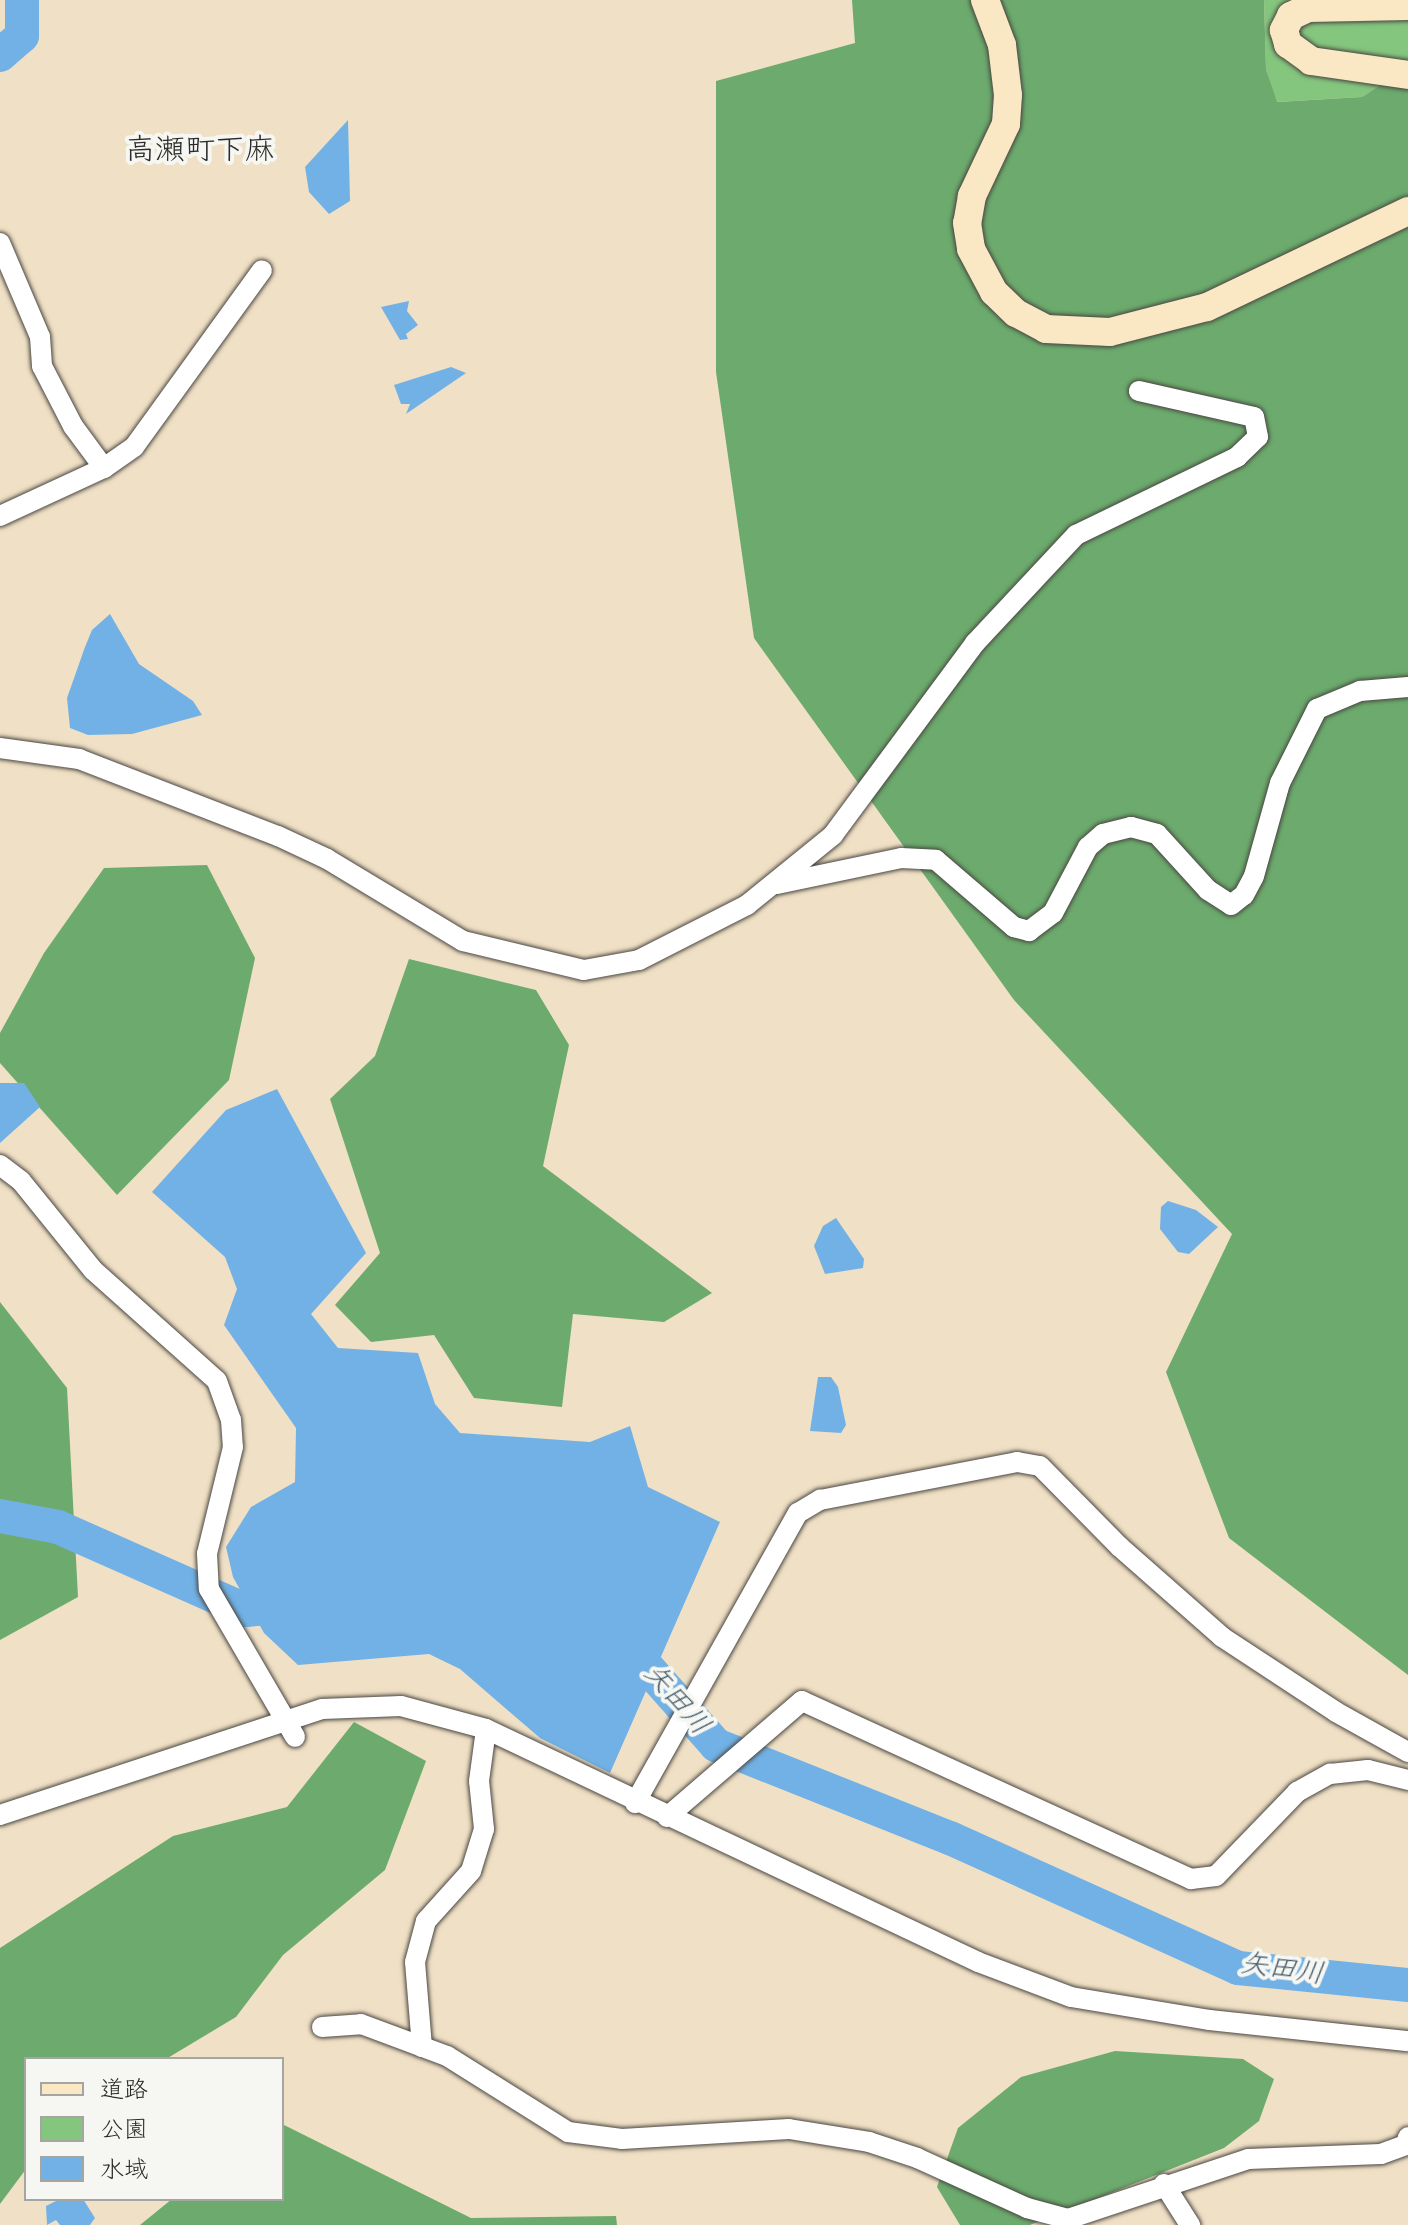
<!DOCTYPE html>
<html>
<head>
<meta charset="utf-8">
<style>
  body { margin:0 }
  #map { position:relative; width:1408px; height:2225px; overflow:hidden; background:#f0e0c5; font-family:Kalam,"Klee One",sans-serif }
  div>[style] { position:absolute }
  .green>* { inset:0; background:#85c67e }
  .forest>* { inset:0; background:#6cab6d }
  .water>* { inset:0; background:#72b1e5 }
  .river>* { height:34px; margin:-17px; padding:0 17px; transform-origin:17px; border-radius:17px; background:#72b1e5 }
  .roads { filter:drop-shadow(0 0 2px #494642) drop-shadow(0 0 2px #494642) }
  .street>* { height:20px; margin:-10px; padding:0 10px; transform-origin:10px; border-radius:10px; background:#fff }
  .secondary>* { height:28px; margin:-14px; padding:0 14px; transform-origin:14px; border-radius:14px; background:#fae7c3 }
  span { translate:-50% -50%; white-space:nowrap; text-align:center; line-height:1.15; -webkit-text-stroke:8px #f6f6f2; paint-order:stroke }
  .water-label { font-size:28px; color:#445a6c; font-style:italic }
  .quarter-label { font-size:30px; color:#2b2b2b }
  .legend { position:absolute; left:24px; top:2057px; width:260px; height:144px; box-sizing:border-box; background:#f6f6f2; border:2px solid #a5a5a2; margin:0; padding:10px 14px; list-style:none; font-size:24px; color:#2b2b2b }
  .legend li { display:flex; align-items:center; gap:16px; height:40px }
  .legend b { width:40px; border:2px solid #a5a5a2 }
</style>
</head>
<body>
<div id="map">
  <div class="green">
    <div style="clip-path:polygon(1264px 0,1408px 0,1408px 67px,1362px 97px,1276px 102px,1266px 69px)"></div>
  </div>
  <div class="forest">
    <div style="clip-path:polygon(852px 0,1264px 0,1266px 69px,1277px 102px,1362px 97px,1408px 67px,1408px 1675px,1229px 1538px,1166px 1372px,1232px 1234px,1014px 1000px,754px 638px,716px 372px,716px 81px,855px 43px)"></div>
    <div style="clip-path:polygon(207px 865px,255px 958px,229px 1080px,117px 1195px,0 1063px,0 1033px,44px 953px,104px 868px)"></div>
    <div style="clip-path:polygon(409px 959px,536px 990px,569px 1045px,543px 1166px,712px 1293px,664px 1322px,573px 1314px,562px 1407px,474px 1398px,434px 1335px,371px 1342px,335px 1305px,380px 1253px,330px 1099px,375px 1056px)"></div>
    <div style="clip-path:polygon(0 1302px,67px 1388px,78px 1597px,0 1640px)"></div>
    <div style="clip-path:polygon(354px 1722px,426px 1761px,385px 1870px,283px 1955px,236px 2017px,166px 2059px,26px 2059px,26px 2169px,0 2204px,0 1948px,173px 1836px,287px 1807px)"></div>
    <div style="clip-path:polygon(1115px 2051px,1243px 2059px,1274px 2079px,1259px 2121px,1224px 2148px,1030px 2225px,960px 2225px,937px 2187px,958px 2128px,1021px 2077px)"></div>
    <div style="clip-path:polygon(282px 2124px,471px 2218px,616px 2216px,617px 2225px,140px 2225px,172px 2199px,282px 2199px)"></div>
  </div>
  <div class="water">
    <div style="clip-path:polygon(348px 120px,350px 201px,329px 214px,309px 192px,305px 167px)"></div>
    <div style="clip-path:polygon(409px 301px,407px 311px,418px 325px,406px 334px,408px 339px,400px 340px,381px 307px)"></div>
    <div style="clip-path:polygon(451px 367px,466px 373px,406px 414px,410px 404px,401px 404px,394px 385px)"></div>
    <div style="clip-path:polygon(110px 614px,139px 664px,193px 701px,202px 715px,132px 734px,88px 735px,70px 728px,67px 698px,85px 647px,92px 630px)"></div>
    <div style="clip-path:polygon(0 1083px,24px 1083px,40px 1107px,0 1143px)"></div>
    <div style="clip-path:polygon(277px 1089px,366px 1253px,311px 1314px,338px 1348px,418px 1353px,435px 1404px,460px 1433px,590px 1442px,630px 1426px,648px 1487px,720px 1522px,610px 1773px,540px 1738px,460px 1669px,429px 1654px,298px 1665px,264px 1633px,233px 1577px,226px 1547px,251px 1507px,295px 1482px,296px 1428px,224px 1325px,237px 1289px,225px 1257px,152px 1192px,226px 1110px)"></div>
    <div style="clip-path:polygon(1168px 1201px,1196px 1210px,1218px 1227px,1189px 1254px,1178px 1252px,1160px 1229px,1161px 1207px)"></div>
    <div style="clip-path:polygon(836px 1218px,864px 1259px,863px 1268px,825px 1274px,814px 1246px,823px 1226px)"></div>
    <div style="clip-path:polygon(818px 1377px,831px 1377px,838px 1387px,846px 1425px,841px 1433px,810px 1431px)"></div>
    <div style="clip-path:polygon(60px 2199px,83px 2199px,95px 2218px,90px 2225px,60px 2225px,56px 2220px,47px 2225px,46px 2206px)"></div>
  </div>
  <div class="river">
    <div style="left:0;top:55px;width:29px;rotate:-41deg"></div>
    <div style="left:22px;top:36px;width:36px;rotate:-90deg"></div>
    <div style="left:0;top:1516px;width:59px;rotate:10.7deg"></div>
    <div style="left:58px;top:1527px;width:205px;rotate:23.9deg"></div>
    <div style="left:245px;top:1610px;width:52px;rotate:-4.4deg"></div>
    <div style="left:624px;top:1641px;width:139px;rotate:48.5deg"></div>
    <div style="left:716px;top:1745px;width:252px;rotate:21.7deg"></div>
    <div style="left:950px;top:1838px;width:316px;rotate:24.3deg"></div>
    <div style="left:1238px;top:1968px;width:171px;rotate:5.7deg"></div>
  </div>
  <div class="roads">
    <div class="street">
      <div style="left:0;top:243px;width:102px;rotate:66.9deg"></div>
      <div style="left:40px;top:337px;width:29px;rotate:86deg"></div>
      <div style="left:42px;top:366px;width:68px;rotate:62.7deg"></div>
      <div style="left:73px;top:426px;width:52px;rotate:53.6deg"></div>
      <div style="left:0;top:516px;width:115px;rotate:-24.8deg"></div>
      <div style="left:104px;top:468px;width:37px;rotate:-35deg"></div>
      <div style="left:134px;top:447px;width:218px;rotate:-54.1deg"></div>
      <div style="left:0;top:748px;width:80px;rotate:7.9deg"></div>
      <div style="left:79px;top:759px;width:213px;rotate:21.2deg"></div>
      <div style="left:278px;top:836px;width:54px;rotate:25.1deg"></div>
      <div style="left:327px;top:859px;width:159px;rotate:31.1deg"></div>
      <div style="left:463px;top:941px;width:124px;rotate:13.5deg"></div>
      <div style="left:584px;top:970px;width:56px;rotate:-10.3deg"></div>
      <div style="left:639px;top:960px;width:121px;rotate:-27deg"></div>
      <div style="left:747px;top:905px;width:111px;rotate:-39.1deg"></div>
      <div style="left:833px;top:835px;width:239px;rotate:-53.5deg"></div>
      <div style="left:975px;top:643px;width:148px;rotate:-46.9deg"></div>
      <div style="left:1076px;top:535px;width:179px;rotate:-25.8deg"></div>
      <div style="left:1237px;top:457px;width:29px;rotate:-44deg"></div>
      <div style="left:1258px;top:437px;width:20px;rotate:-101deg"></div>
      <div style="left:1254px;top:417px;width:118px;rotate:-167.3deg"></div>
      <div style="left:777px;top:884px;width:127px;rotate:-11.8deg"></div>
      <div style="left:901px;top:858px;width:35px;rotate:3deg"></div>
      <div style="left:936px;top:860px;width:103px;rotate:40.7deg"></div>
      <div style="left:1014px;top:927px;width:16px;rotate:15deg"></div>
      <div style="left:1029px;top:931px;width:30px;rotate:-37deg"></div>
      <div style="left:1053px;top:913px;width:75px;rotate:-62.1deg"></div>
      <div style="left:1088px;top:847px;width:20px;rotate:-41deg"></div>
      <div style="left:1103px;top:834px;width:29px;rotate:-14deg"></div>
      <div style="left:1131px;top:827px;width:27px;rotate:15deg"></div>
      <div style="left:1157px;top:834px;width:76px;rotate:47.7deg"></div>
      <div style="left:1208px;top:890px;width:27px;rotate:33deg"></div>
      <div style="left:1231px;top:905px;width:16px;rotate:-38deg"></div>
      <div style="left:1244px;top:895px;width:21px;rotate:-62deg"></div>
      <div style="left:1254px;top:876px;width:97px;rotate:-74.4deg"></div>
      <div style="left:1280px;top:783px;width:83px;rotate:-63.4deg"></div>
      <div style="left:1317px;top:709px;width:47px;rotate:-22.7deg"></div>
      <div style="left:1360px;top:691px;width:48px;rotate:-4.8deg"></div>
      <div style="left:0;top:1165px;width:26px;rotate:37deg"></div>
      <div style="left:21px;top:1181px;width:114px;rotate:51deg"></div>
      <div style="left:93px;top:1270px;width:166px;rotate:41.8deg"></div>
      <div style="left:217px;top:1381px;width:41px;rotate:70.3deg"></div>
      <div style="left:231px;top:1420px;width:27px;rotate:86deg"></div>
      <div style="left:233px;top:1447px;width:110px;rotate:103.7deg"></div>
      <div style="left:207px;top:1554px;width:35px;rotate:87deg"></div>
      <div style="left:209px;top:1589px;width:171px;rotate:59.8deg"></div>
      <div style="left:635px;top:1803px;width:333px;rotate:-60.7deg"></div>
      <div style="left:798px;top:1513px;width:26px;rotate:-31deg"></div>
      <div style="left:820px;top:1500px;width:201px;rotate:-10.9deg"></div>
      <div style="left:1017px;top:1462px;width:23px;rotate:10deg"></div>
      <div style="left:1040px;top:1466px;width:114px;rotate:45.4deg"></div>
      <div style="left:1120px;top:1547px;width:136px;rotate:41.4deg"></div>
      <div style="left:1222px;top:1637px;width:136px;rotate:33.3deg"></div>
      <div style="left:1336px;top:1712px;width:82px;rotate:29.1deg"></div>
      <div style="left:0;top:1815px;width:339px;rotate:-18.2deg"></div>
      <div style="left:322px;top:1709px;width:79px;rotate:-2.2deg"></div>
      <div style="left:401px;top:1706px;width:88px;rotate:15.1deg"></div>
      <div style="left:486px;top:1729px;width:544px;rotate:25.34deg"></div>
      <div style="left:978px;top:1962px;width:99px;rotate:20.6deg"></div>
      <div style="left:1071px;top:1997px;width:141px;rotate:9.4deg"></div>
      <div style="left:1210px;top:2020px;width:199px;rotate:6.1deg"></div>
      <div style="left:667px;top:1817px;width:178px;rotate:-40.7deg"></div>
      <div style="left:802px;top:1701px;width:428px;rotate:24.6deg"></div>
      <div style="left:1191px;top:1879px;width:25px;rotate:-7deg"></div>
      <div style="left:1216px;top:1876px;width:117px;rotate:-46deg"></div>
      <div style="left:1297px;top:1792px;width:38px;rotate:-29deg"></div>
      <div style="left:1330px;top:1774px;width:38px;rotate:-6deg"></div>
      <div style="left:1368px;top:1770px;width:41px;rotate:14deg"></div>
      <div style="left:322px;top:2027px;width:39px;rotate:-4deg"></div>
      <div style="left:361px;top:2024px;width:92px;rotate:20.4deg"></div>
      <div style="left:447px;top:2056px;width:143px;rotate:32.1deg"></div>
      <div style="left:568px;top:2132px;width:54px;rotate:7.4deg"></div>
      <div style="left:622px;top:2139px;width:167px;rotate:-3.4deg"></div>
      <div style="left:789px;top:2129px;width:81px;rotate:9.2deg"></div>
      <div style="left:869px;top:2142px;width:51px;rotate:18.4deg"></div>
      <div style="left:917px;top:2158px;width:121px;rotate:24.4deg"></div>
      <div style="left:1027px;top:2208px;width:42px;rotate:15deg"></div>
      <div style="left:1068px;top:2219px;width:190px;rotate:-18.4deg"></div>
      <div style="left:1248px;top:2159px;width:133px;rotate:-2.2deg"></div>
      <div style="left:1381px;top:2154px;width:27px;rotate:-20deg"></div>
      <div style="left:1406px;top:2145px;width:8px;rotate:-76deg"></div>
      <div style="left:422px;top:2047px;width:85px;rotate:-94.7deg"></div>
      <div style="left:415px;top:1962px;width:42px;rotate:-75deg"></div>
      <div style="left:426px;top:1921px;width:67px;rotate:-48deg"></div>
      <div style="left:471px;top:1871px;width:44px;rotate:-72.8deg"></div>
      <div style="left:484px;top:1829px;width:48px;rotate:-95.9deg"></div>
      <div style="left:479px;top:1781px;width:52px;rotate:-82.3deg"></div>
      <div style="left:1164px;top:2184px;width:49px;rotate:57.6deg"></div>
    </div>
    <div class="secondary">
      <div style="left:985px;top:0;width:48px;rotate:69.3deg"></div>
      <div style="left:1002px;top:45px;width:50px;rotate:83.2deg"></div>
      <div style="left:1008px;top:95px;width:29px;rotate:94deg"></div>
      <div style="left:1006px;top:124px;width:80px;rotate:115.3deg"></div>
      <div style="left:972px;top:196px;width:27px;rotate:100deg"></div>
      <div style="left:967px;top:223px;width:26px;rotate:81deg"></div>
      <div style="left:971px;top:249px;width:49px;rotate:61.9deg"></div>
      <div style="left:994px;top:292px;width:30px;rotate:44deg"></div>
      <div style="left:1016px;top:313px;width:34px;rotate:28deg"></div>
      <div style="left:1046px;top:329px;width:64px;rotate:2.7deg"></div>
      <div style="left:1110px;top:332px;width:100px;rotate:-14.5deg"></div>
      <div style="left:1207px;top:307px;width:223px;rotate:-25.5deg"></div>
      <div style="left:1408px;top:6px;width:100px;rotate:178.9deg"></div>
      <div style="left:1308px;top:8px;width:19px;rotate:155deg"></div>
      <div style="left:1291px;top:16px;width:16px;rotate:117deg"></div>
      <div style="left:1284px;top:30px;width:15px;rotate:74deg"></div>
      <div style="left:1288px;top:44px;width:29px;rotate:36deg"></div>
      <div style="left:1311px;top:61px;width:98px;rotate:8.2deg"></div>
    </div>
  </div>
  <div class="water-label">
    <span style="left:676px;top:1700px;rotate:49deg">矢田川</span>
    <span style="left:1282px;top:1970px;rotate:8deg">矢田川</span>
  </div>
  <div class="quarter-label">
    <span style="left:200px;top:151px">高瀬町下麻</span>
  </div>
  <ul class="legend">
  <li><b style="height:10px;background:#fae7c3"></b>道路</li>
  <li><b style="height:22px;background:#85c67e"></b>公園</li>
  <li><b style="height:22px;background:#72b1e5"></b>水域</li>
  </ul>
</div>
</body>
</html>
